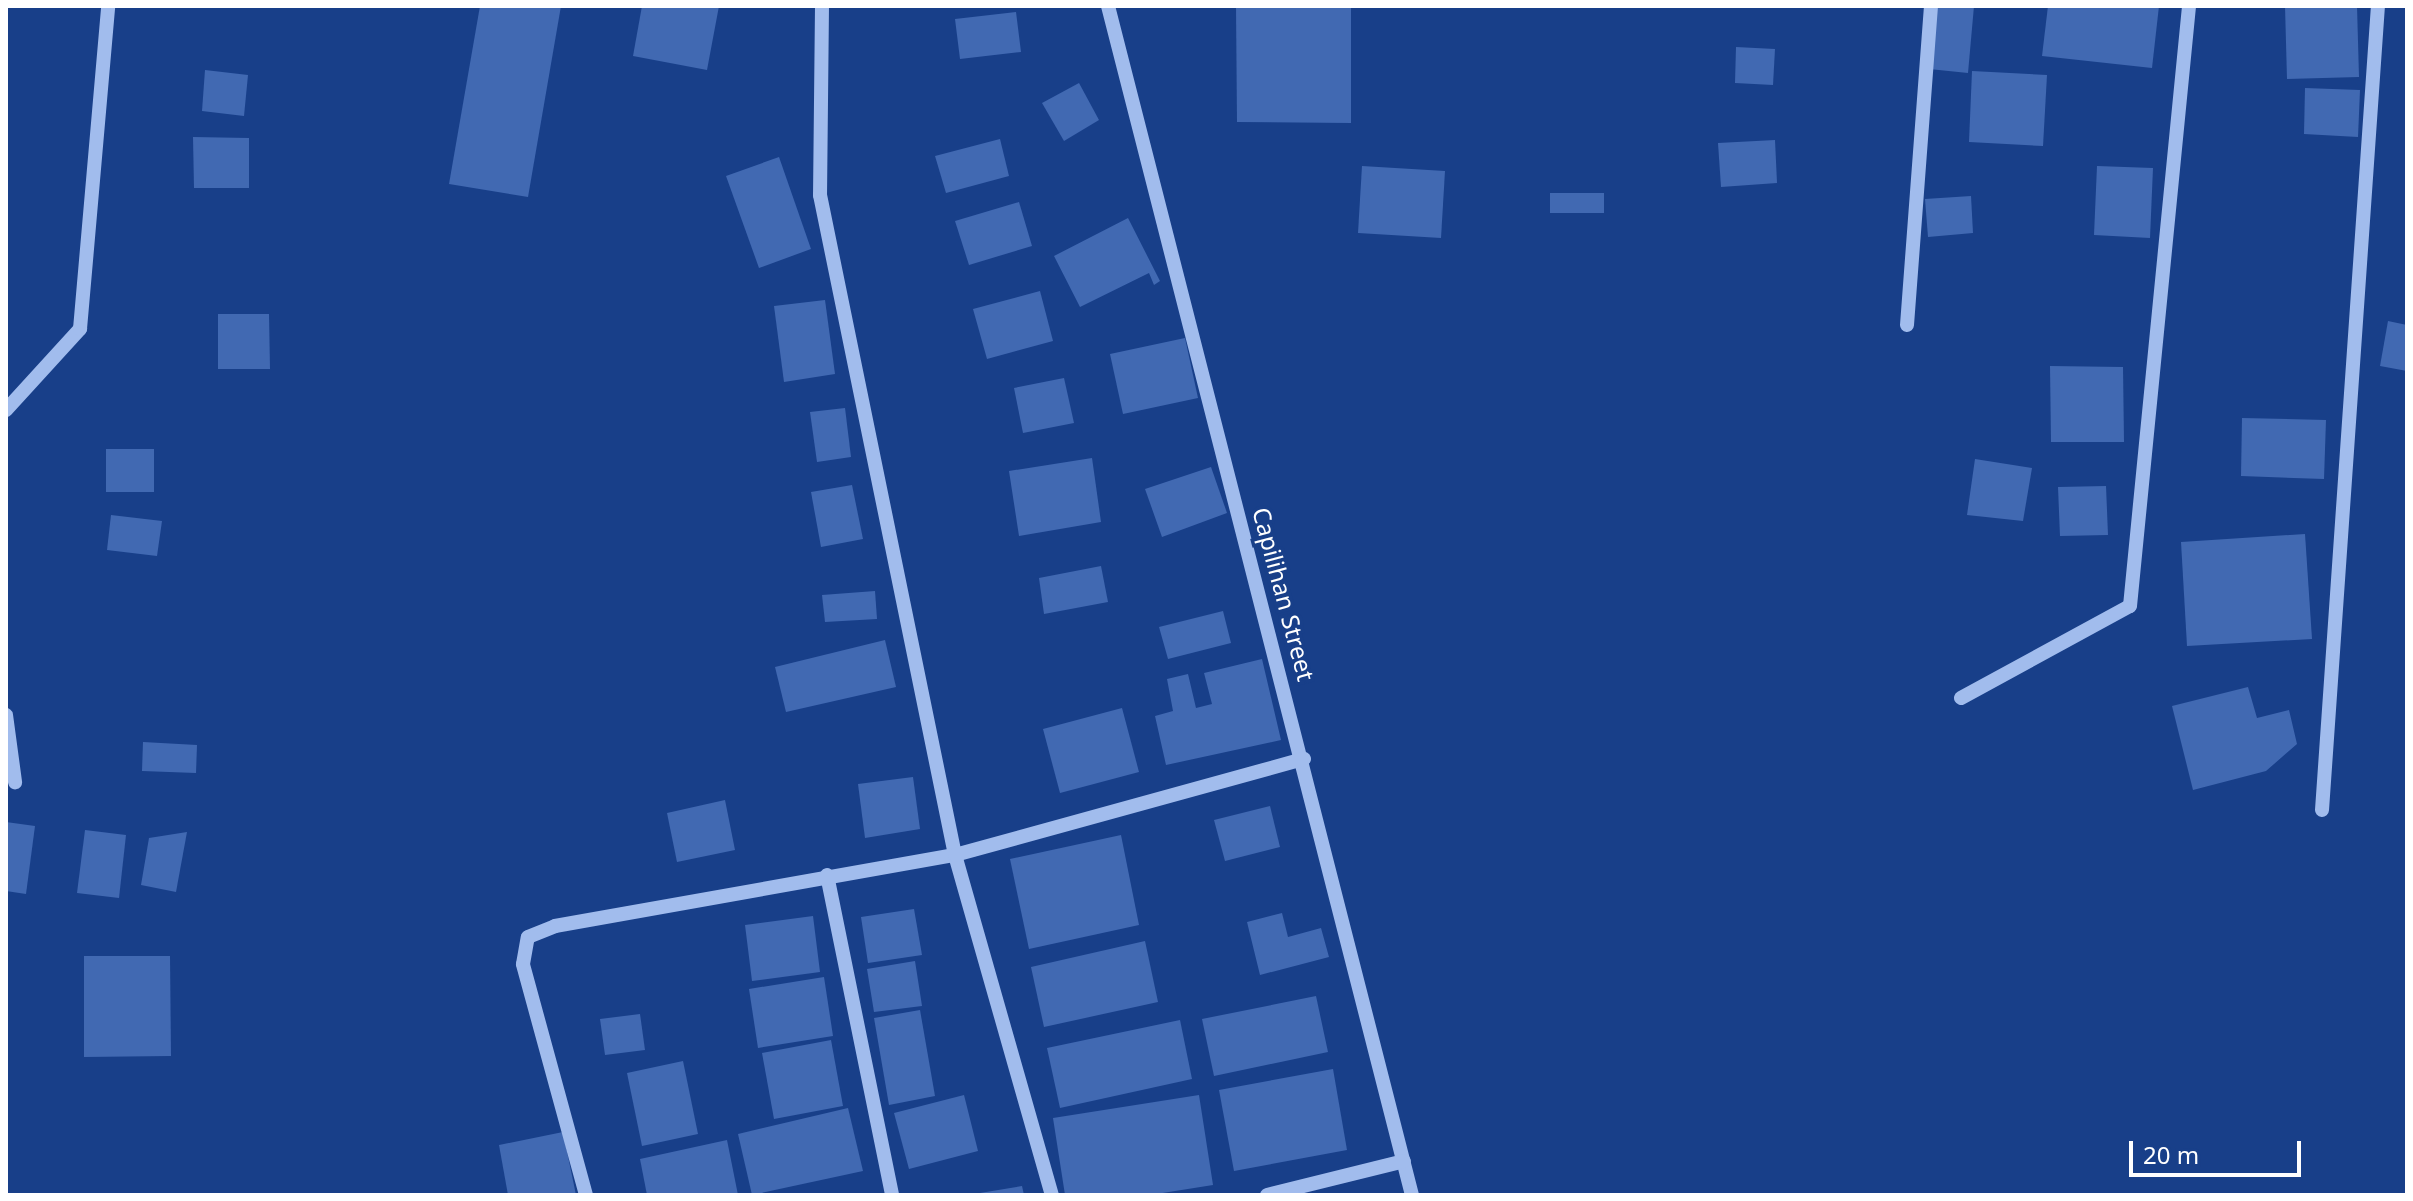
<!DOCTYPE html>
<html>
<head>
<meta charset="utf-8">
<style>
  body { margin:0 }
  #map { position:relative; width:2413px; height:1201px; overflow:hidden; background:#183f89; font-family:"Noto Sans",sans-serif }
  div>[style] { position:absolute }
  .building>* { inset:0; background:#4169b2 }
  .minor>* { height:14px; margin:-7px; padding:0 7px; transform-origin:7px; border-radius:7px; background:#a1bced }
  span { translate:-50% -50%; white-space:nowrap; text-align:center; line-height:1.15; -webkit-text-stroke:7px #183f89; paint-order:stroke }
  .street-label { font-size:24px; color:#fff }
  .frame { position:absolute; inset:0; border:8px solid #fff; pointer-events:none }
  .scale { position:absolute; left:2129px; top:1141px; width:172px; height:36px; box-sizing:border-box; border:4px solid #fff; border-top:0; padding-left:10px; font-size:24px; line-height:28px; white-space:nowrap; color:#fff; -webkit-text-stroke:6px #183f89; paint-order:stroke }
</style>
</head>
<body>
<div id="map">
  <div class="building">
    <div style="clip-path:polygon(480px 6px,561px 6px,528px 197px,449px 184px)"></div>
    <div style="clip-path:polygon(642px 6px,719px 6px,707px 70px,633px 56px)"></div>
    <div style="clip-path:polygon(1236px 6px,1351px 6px,1351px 123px,1237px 122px)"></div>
    <div style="clip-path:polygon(1935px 6px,1974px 6px,1968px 73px,1929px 69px)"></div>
    <div style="clip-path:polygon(2048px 6px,2159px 6px,2152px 68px,2042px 56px)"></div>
    <div style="clip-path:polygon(2285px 6px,2357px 6px,2359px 77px,2287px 79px)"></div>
    <div style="clip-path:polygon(1016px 12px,1021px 52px,960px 59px,955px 19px)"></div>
    <div style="clip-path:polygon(1736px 47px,1775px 49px,1773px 85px,1735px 83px)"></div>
    <div style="clip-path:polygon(205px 70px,248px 75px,244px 116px,202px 111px)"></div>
    <div style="clip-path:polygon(1972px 71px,2047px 75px,2043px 146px,1969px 142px)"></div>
    <div style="clip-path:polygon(1079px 83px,1099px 120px,1064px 141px,1042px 103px)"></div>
    <div style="clip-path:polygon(2305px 88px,2360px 90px,2358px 137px,2304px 134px)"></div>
    <div style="clip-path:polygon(193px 137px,249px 138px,249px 188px,194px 188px)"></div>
    <div style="clip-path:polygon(1000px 139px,1009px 176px,946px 193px,935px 156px)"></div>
    <div style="clip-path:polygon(1775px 140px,1777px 183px,1721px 187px,1718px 143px)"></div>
    <div style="clip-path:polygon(779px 157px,811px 249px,759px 268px,726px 176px)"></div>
    <div style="clip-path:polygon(1362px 166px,1445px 171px,1441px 238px,1358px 233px)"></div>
    <div style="clip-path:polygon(2097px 166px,2153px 168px,2150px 238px,2094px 235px)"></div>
    <div style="clip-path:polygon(1550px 193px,1604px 193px,1604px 213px,1550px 213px)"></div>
    <div style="clip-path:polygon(1971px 196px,1973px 233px,1928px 237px,1925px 199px)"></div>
    <div style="clip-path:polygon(1019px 202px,1032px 246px,969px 265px,955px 221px)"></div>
    <div style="clip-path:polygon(1128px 218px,1160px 281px,1154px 285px,1149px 273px,1080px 307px,1054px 256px)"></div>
    <div style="clip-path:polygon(1040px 291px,1053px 341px,987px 359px,973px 309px)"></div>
    <div style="clip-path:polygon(825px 300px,835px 374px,784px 382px,774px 306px)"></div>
    <div style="clip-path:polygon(218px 314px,269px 314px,270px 369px,218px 369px)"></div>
    <div style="clip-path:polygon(2388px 321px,2407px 325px,2407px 371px,2380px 366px)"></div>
    <div style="clip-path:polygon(1185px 338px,1198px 398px,1123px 414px,1110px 354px)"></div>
    <div style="clip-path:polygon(2050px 366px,2123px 367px,2124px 442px,2051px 442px)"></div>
    <div style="clip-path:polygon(1064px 378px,1074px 423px,1023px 433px,1014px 388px)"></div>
    <div style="clip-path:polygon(845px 408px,851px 457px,817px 462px,810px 412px)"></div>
    <div style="clip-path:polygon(2242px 418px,2326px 420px,2324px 479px,2241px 476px)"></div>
    <div style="clip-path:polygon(106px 449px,154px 449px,154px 492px,106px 492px)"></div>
    <div style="clip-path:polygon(1092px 458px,1101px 522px,1019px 536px,1009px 471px)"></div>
    <div style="clip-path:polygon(1975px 459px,2032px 468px,2023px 521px,1967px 515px)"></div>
    <div style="clip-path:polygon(1211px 467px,1227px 513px,1162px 537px,1145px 489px)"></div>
    <div style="clip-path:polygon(852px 485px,863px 539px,821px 547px,811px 492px)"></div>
    <div style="clip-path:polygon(2106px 486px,2108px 535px,2060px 536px,2058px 487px)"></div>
    <div style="clip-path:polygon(111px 515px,162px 521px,157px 556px,107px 550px)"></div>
    <div style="clip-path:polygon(2305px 534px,2312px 639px,2187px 646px,2181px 542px)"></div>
    <div style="clip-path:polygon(1101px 566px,1108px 602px,1044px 614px,1039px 578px)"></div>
    <div style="clip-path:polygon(875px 591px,877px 619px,825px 622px,822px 595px)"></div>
    <div style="clip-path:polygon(1223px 611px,1231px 643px,1168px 659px,1159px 627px)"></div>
    <div style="clip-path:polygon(885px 640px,896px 687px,786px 712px,775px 667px)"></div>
    <div style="clip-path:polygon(1262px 659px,1281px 740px,1166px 765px,1155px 716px,1173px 711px,1167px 679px,1188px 674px,1196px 708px,1212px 704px,1204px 673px)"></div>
    <div style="clip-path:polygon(2248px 687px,2257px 718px,2289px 710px,2297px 744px,2266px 771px,2193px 790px,2172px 706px)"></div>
    <div style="clip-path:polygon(1122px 708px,1139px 772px,1060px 793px,1043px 729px)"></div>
    <div style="clip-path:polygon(143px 742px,197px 745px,196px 773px,142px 771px)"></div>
    <div style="clip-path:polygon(913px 777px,920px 829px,865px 838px,858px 784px)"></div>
    <div style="clip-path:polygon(725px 800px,735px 850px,677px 862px,667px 813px)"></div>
    <div style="clip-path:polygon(1270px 806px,1280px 847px,1225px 861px,1214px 820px)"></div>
    <div style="clip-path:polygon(6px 822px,35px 826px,26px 894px,6px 891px)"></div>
    <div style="clip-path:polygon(85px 830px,126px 835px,119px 898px,77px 893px)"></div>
    <div style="clip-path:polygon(187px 832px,176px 892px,141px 885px,149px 838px)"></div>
    <div style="clip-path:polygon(1121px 835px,1139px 925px,1029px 949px,1010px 859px)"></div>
    <div style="clip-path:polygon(914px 909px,922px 955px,868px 963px,861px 917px)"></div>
    <div style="clip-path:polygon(1282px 913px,1288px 937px,1321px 928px,1329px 957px,1260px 975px,1247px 922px)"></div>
    <div style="clip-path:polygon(813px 916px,820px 972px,752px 981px,745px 925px)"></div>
    <div style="clip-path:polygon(1145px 941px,1158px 1002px,1044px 1027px,1031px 967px)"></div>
    <div style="clip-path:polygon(84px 956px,170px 956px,171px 1056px,84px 1057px)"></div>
    <div style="clip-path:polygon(915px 961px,922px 1006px,874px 1012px,867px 969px)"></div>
    <div style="clip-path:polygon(824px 977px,833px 1036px,758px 1048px,749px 989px)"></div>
    <div style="clip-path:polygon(1316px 996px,1328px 1052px,1214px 1076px,1202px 1019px)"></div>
    <div style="clip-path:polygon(920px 1010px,935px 1096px,889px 1105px,874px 1018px)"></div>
    <div style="clip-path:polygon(640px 1014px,645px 1050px,605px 1055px,600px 1019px)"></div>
    <div style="clip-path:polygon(1180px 1020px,1192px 1079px,1060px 1108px,1047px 1048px)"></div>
    <div style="clip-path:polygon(831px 1040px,843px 1106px,774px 1119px,762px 1053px)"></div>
    <div style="clip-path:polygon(683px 1061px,698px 1134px,642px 1146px,627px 1073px)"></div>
    <div style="clip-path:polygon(1333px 1069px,1347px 1150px,1234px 1171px,1219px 1090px)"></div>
    <div style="clip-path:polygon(964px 1095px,978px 1151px,909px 1169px,894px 1113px)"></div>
    <div style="clip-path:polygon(1199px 1095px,1213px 1185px,1150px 1195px,1065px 1195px,1053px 1118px)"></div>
    <div style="clip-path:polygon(848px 1108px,863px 1171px,752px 1195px,738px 1134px)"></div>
    <div style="clip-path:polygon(563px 1132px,576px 1195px,508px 1195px,499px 1145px)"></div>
    <div style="clip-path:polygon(727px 1140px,738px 1195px,647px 1195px,640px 1159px)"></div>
    <div style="clip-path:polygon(1022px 1186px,1024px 1195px,980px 1195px,980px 1193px)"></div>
  </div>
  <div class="minor">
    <div style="left:822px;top:6px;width:189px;rotate:90.6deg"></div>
    <div style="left:820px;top:195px;width:674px;rotate:78.44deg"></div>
    <div style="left:955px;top:855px;width:354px;rotate:74.1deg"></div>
    <div style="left:1108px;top:6px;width:1227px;rotate:75.66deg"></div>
    <div style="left:1907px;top:325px;width:320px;rotate:-85.7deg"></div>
    <div style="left:6px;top:410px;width:110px;rotate:-47.6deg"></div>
    <div style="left:80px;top:329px;width:324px;rotate:-85deg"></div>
    <div style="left:1961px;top:698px;width:192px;rotate:-28.6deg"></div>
    <div style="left:2130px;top:606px;width:603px;rotate:-84.38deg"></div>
    <div style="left:6px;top:715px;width:68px;rotate:82.3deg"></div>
    <div style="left:2322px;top:810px;width:806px;rotate:-86.02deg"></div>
    <div style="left:827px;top:875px;width:327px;rotate:78.5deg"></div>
    <div style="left:586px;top:1195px;width:239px;rotate:-105.3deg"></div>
    <div style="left:523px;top:964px;width:27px;rotate:-80deg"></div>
    <div style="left:528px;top:937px;width:29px;rotate:-22deg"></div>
    <div style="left:555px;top:926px;width:406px;rotate:-10.1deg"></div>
    <div style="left:955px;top:855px;width:362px;rotate:-15.4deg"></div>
    <div style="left:1267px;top:1195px;width:141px;rotate:-13.9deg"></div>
  </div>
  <div class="street-label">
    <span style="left:1284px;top:594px;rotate:75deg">Capilihan Street</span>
  </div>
  <div class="frame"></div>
  <div class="scale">20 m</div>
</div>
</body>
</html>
